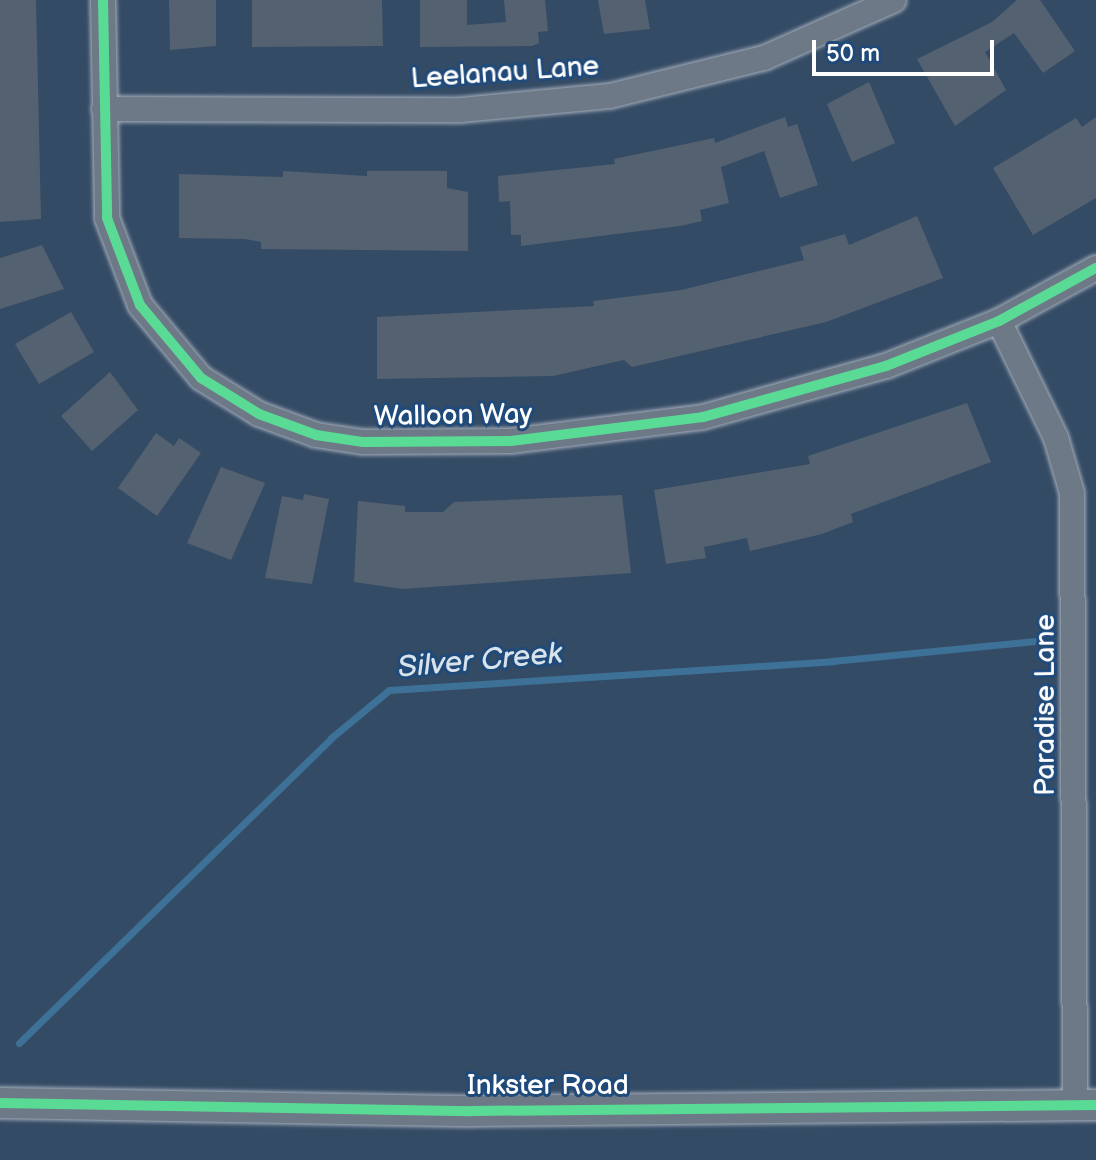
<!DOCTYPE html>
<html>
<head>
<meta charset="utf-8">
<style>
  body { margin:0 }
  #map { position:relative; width:1096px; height:1160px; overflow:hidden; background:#344b65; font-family:"Balsamiq Sans",sans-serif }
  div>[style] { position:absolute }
  .stream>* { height:7px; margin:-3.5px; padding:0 3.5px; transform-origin:3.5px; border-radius:3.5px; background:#3e7197 }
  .building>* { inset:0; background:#546170 }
  .roads { filter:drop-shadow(0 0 2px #a4aeba) drop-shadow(0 0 2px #a4aeba) }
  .minor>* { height:24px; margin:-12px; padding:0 12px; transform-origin:12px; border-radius:12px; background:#6d7986 }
  .tertiary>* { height:30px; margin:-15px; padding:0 15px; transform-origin:15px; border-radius:15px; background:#6d7986 }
  .cycleway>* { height:10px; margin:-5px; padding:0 5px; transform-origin:5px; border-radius:5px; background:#5adb95 }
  span { translate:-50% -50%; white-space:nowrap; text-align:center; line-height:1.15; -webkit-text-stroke:6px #1f4a7a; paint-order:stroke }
  .street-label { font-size:28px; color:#fff }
  .water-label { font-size:30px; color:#d9e3eb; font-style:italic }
  .scale { position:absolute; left:812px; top:40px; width:182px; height:36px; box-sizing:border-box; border:4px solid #fff; border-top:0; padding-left:10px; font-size:24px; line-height:28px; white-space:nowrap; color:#fff; -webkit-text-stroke:6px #1f4a7a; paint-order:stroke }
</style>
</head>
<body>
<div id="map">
  <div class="stream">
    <div style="left:19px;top:1043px;width:436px;rotate:-44.3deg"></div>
    <div style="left:331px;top:738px;width:75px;rotate:-39.6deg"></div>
    <div style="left:389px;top:690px;width:444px;rotate:-3.7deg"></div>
    <div style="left:832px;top:661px;width:204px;rotate:-5.6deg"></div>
  </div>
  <div class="building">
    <div style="clip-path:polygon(0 0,36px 0,41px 219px,0 222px)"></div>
    <div style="clip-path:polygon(169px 0,216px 0,216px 46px,170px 50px)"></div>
    <div style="clip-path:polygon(252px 0,382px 0,383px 46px,252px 47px)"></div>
    <div style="clip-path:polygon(420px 0,467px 0,467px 25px,506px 22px,504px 0,545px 0,548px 31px,538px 32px,539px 43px,532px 46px,420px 47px)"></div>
    <div style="clip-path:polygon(598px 0,645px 0,650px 29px,604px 34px)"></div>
    <div style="clip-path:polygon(1017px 0,1040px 0,1075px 51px,1043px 73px,1014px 33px,985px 52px,1006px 90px,955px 126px,917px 59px,992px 22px)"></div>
    <div style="clip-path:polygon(869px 82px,895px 143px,852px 162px,827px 104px)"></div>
    <div style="clip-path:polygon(785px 117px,788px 127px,797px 124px,818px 185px,780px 198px,764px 151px,721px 167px,729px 203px,700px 210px,702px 221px,680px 226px,521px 246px,521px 235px,511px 235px,510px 201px,499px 202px,498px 176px,615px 164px,614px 159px,714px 138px,715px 143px)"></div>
    <div style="clip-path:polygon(1096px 117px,1096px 198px,1033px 235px,993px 168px,1076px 118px,1082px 127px)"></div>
    <div style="clip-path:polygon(283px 171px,367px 176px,367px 171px,447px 171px,447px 188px,468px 192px,468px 251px,261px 249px,261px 242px,245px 239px,179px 238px,179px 174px,283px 177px)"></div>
    <div style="clip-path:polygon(917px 216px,943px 278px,826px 322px,632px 367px,624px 360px,553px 376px,377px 379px,377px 317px,594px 306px,593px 301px,681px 290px,804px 260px,800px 247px,845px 234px,849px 245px)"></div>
    <div style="clip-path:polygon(42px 245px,64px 289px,0 309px,0 258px)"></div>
    <div style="clip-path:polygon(71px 312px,94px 352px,39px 384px,15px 344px)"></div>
    <div style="clip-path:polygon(110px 372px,138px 410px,92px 451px,61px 416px)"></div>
    <div style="clip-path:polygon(967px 403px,991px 462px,851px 514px,853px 522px,822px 534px,750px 551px,747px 538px,704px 547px,706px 558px,666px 564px,654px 490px,810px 464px,808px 456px)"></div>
    <div style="clip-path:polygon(156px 433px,174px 446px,179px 438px,201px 453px,157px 516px,118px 488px)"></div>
    <div style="clip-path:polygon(221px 467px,265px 483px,231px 560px,187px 543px)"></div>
    <div style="clip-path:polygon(304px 494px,329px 499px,312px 584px,265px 578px,282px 496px,303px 500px)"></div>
    <div style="clip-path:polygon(622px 495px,631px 573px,402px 589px,354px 582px,358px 501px,405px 506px,405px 512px,443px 512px,454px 502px)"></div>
  </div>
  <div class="roads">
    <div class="minor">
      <div style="left:103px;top:0;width:218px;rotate:88.9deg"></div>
      <div style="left:107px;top:218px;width:93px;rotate:69.2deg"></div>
      <div style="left:140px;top:305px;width:95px;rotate:50.1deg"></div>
      <div style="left:201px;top:378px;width:68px;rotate:31.8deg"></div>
      <div style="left:259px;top:414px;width:61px;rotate:20.2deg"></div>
      <div style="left:316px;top:435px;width:48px;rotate:8.5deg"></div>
      <div style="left:363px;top:442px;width:148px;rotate:-0.4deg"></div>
      <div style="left:511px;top:441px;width:193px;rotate:-7.1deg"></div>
      <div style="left:703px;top:417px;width:190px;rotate:-15.6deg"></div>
      <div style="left:886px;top:366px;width:122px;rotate:-21.7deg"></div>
      <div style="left:999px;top:321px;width:111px;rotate:-28.7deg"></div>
      <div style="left:104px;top:109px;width:357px;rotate:0.2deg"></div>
      <div style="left:461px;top:110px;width:150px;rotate:-5.4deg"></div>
      <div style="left:610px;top:96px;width:159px;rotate:-13.9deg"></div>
      <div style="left:764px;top:58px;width:142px;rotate:-24deg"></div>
      <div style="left:999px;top:321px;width:130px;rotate:64deg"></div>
      <div style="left:1056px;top:438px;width:57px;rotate:73.8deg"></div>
      <div style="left:1072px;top:493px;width:612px;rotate:89.72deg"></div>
    </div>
    <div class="tertiary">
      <div style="left:0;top:1103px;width:471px;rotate:1deg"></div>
      <div style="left:471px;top:1111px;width:625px;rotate:-0.55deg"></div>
    </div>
  </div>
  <div class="cycleway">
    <div style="left:103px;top:0;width:218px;rotate:88.9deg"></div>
    <div style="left:107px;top:218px;width:93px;rotate:69.2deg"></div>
    <div style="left:140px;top:305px;width:95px;rotate:50.1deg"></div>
    <div style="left:201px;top:378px;width:68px;rotate:31.8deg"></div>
    <div style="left:259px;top:414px;width:61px;rotate:20.2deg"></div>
    <div style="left:316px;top:435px;width:48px;rotate:8.5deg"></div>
    <div style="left:363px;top:442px;width:148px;rotate:-0.4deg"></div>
    <div style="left:511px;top:441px;width:193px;rotate:-7.1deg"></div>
    <div style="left:703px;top:417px;width:190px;rotate:-15.6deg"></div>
    <div style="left:886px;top:366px;width:122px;rotate:-21.7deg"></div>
    <div style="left:999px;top:321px;width:111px;rotate:-28.7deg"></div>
    <div style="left:0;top:1103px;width:471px;rotate:1deg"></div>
    <div style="left:471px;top:1111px;width:625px;rotate:-0.55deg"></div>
  </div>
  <div class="street-label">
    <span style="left:505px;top:73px;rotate:-4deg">Leelanau Lane</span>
    <span style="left:453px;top:416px;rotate:-1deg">Walloon Way</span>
    <span style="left:1046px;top:705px;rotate:-90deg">Paradise Lane</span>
    <span style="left:548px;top:1086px">Inkster Road</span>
  </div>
  <div class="water-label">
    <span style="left:480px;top:661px;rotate:-5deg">Silver Creek</span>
  </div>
  <div class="scale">50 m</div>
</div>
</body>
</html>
